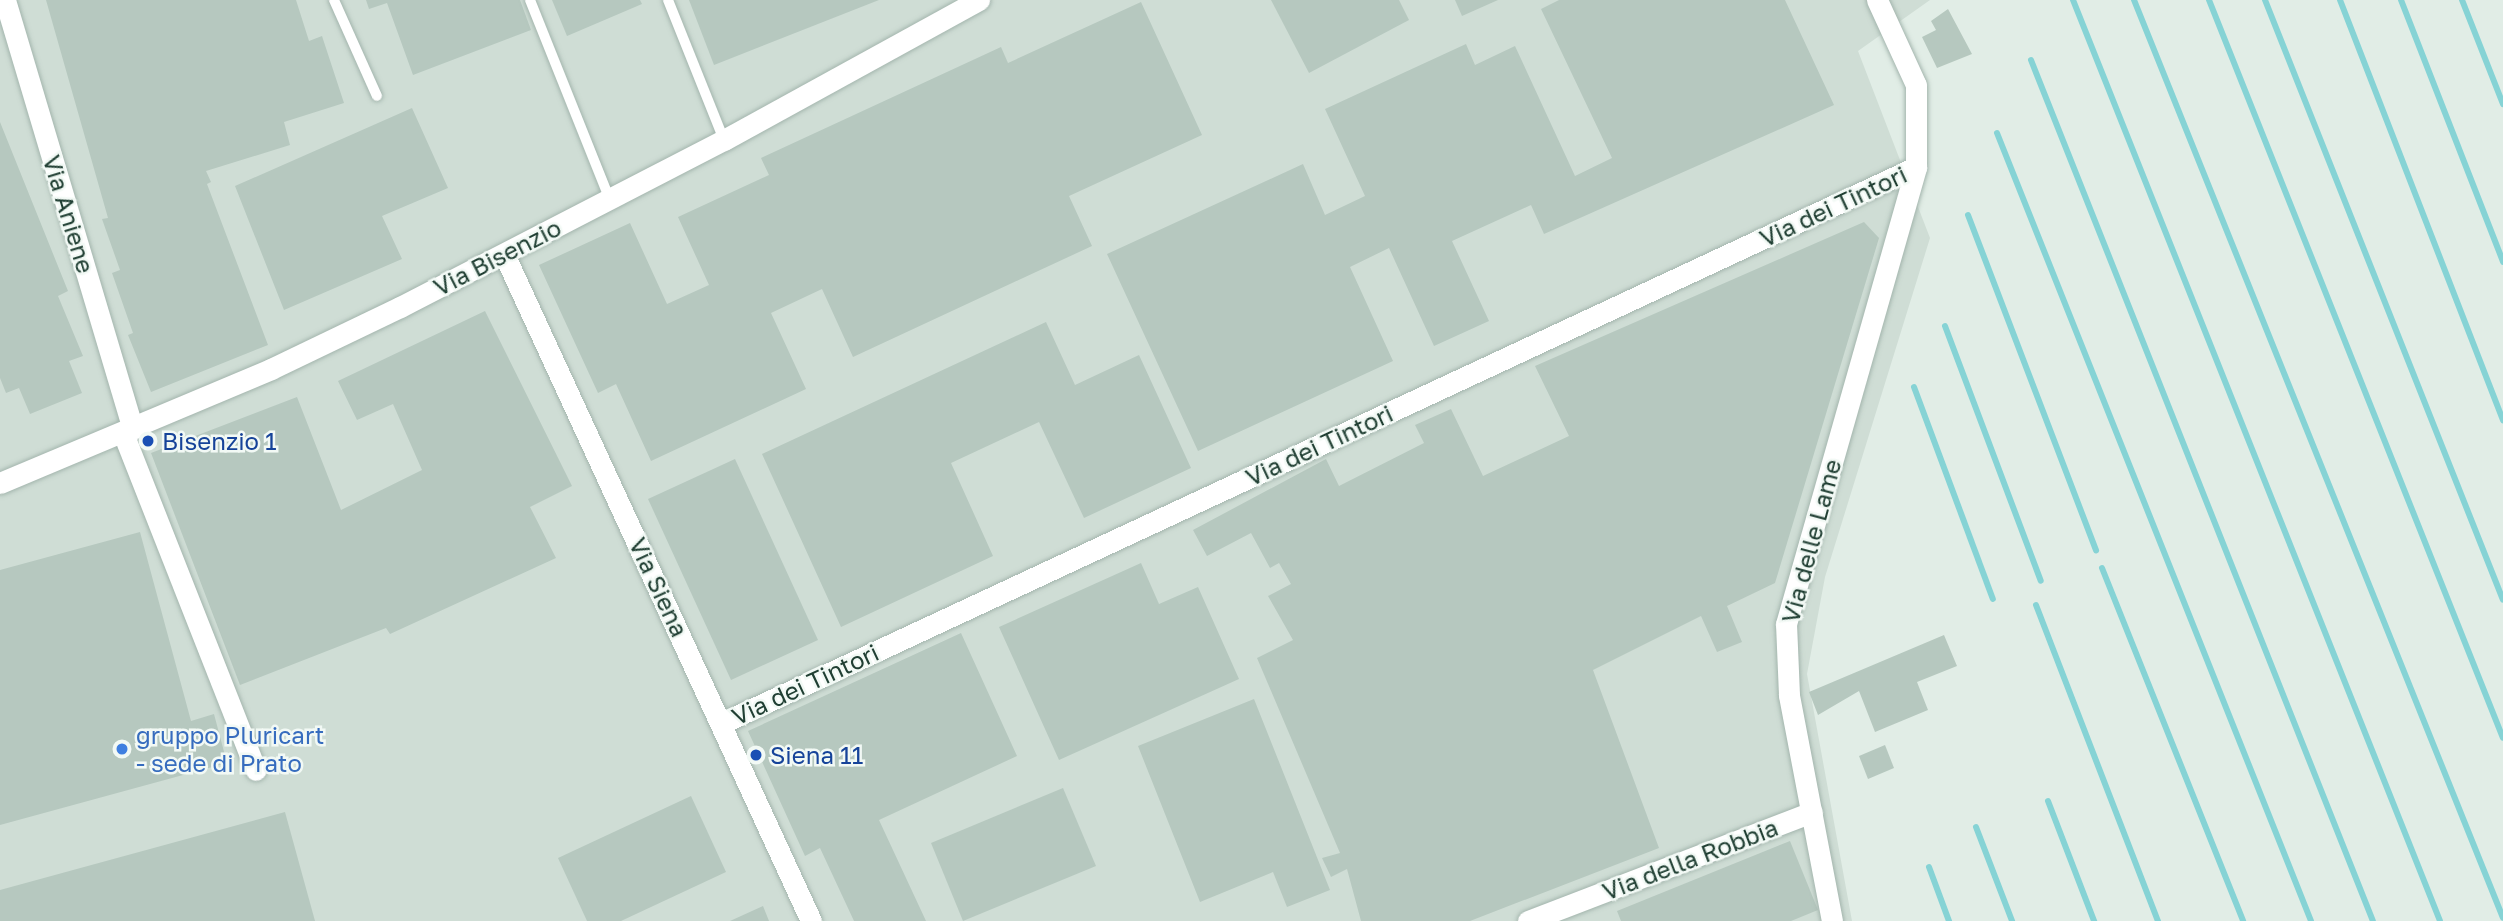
<!DOCTYPE html>
<html>
<head>
<meta charset="utf-8">
<style>
  body { margin:0 }
  #map { position:relative; width:2503px; height:921px; overflow:hidden; background:#e1ede6; font-family:"Golos Text",sans-serif }
  div>[style] { position:absolute }
  .built>* { inset:0; background:#cfddd5 }
  .stream>* { height:6px; margin:-3px; padding:0 3px; transform-origin:3px; border-radius:3px; background:#86d3d5 }
  .building>* { inset:0; background:#b6c8bf }
  .roads { filter:drop-shadow(0 0 2px #a3b5ad) drop-shadow(0 0 2px #a3b5ad) }
  .lane>* { height:10px; margin:-5px; padding:0 5px; transform-origin:5px; border-radius:5px; background:#fff }
  .street>* { height:21px; margin:-10.5px; padding:0 10.5px; transform-origin:10.5px; border-radius:10.5px; background:#fff }
  .secondary>* { height:21px; margin:-10.5px; padding:0 10.5px; transform-origin:10.5px; border-radius:10.5px; background:#fff }
  .dots>* { width:19px; height:19px; translate:-50% -50%; box-sizing:border-box; border:4px solid #f2f9f5; border-radius:50% }
  span { translate:-50% -50%; white-space:nowrap; text-align:center; line-height:1.15; -webkit-text-stroke:5px #f2f9f5; paint-order:stroke }
  .street-label { font-size:24px; color:#203f33 }
  .transit-label { font-size:24px; color:#164399 }
  .left { translate:0 -50%; text-align:left }
  .shop-label { font-size:24px; color:#366cbe }
</style>
</head>
<body>
<div id="map">
  <div class="built">
    <div style="clip-path:polygon(0 0,1930px 0,1858px 51px,1930px 238px,1825px 577px,1807px 674px,1852px 921px,0 921px)"></div>
  </div>
  <div class="stream">
    <div style="left:2073px;top:0;width:991px;rotate:68.27deg"></div>
    <div style="left:2134px;top:0;width:989px;rotate:68.1deg"></div>
    <div style="left:2209px;top:0;width:794px;rotate:68.28deg"></div>
    <div style="left:2265px;top:0;width:645px;rotate:68.36deg"></div>
    <div style="left:2340px;top:0;width:451px;rotate:68.8deg"></div>
    <div style="left:2401px;top:0;width:281px;rotate:68.7deg"></div>
    <div style="left:2462px;top:0;width:112px;rotate:68.5deg"></div>
    <div style="left:2031px;top:60px;width:926px;rotate:68.34deg"></div>
    <div style="left:1997px;top:133px;width:848px;rotate:68.27deg"></div>
    <div style="left:1968px;top:215px;width:359px;rotate:69.1deg"></div>
    <div style="left:1945px;top:326px;width:272px;rotate:69.4deg"></div>
    <div style="left:1914px;top:387px;width:226px;rotate:69.6deg"></div>
    <div style="left:2102px;top:568px;width:380px;rotate:68.2deg"></div>
    <div style="left:2036px;top:605px;width:339px;rotate:68.9deg"></div>
    <div style="left:2048px;top:801px;width:129px;rotate:69deg"></div>
    <div style="left:1976px;top:827px;width:101px;rotate:69deg"></div>
    <div style="left:1929px;top:867px;width:58px;rotate:69.7deg"></div>
  </div>
  <div class="building">
    <div style="clip-path:polygon(46px 0,296px 0,309px 41px,322px 36px,344px 103px,284px 122px,290px 145px,206px 171px,211px 182px,207px 184px,268px 345px,151px 392px,128px 335px,133px 333px,112px 273px,120px 270px,102px 219px,108px 218px)"></div>
    <div style="clip-path:polygon(366px 0,520px 0,531px 30px,413px 75px,387px 3px,369px 9px)"></div>
    <div style="clip-path:polygon(552px 0,640px 0,642px 4px,567px 36px)"></div>
    <div style="clip-path:polygon(689px 0,879px 0,714px 65px)"></div>
    <div style="clip-path:polygon(1271px 0,1399px 0,1409px 20px,1309px 73px)"></div>
    <div style="clip-path:polygon(1455px 0,1498px 0,1462px 16px)"></div>
    <div style="clip-path:polygon(1559px 0,1785px 0,1834px 105px,1544px 234px,1531px 205px,1452px 241px,1489px 321px,1434px 346px,1389px 248px,1350px 267px,1393px 361px,1198px 451px,1107px 254px,1303px 164px,1325px 215px,1365px 196px,1325px 109px,1466px 44px,1475px 65px,1515px 46px,1575px 176px,1612px 158px,1541px 9px)"></div>
    <div style="clip-path:polygon(1141px 2px,1202px 135px,1069px 196px,1092px 246px,853px 357px,822px 289px,771px 313px,806px 389px,651px 461px,616px 384px,598px 393px,539px 265px,630px 223px,667px 304px,709px 285px,678px 217px,769px 175px,761px 158px,1001px 47px,1008px 63px)"></div>
    <div style="clip-path:polygon(1948px 9px,1972px 54px,1937px 68px,1922px 37px,1936px 30px,1931px 21px)"></div>
    <div style="clip-path:polygon(412px 108px,448px 188px,382px 216px,402px 259px,284px 310px,235px 186px)"></div>
    <div style="clip-path:polygon(0 122px,68px 291px,58px 296px,83px 356px,69px 361px,82px 393px,30px 414px,19px 388px,6px 393px,0 378px)"></div>
    <div style="clip-path:polygon(1864px 222px,1879px 238px,1775px 583px,1727px 606px,1742px 642px,1717px 652px,1701px 616px,1593px 670px,1659px 848px,1470px 921px,1361px 921px,1347px 869px,1331px 877px,1322px 858px,1340px 853px,1257px 658px,1293px 640px,1268px 596px,1291px 584px,1279px 563px,1270px 568px,1251px 533px,1207px 556px,1193px 530px,1326px 459px,1339px 486px,1424px 443px,1415px 425px,1451px 409px,1483px 476px,1569px 436px,1535px 366px)"></div>
    <div style="clip-path:polygon(485px 311px,572px 486px,530px 507px,556px 558px,390px 634px,386px 628px,240px 685px,151px 453px,297px 397px,341px 510px,422px 470px,393px 404px,357px 420px,338px 381px)"></div>
    <div style="clip-path:polygon(1046px 322px,1075px 385px,1139px 355px,1191px 468px,1084px 518px,1039px 422px,951px 463px,993px 556px,841px 627px,762px 454px)"></div>
    <div style="clip-path:polygon(735px 459px,818px 640px,731px 680px,648px 499px)"></div>
    <div style="clip-path:polygon(140px 532px,191px 721px,214px 714px,227px 763px,0 825px,0 570px)"></div>
    <div style="clip-path:polygon(1141px 563px,1159px 604px,1198px 587px,1239px 679px,1059px 760px,999px 627px)"></div>
    <div style="clip-path:polygon(961px 633px,1017px 756px,879px 820px,926px 921px,854px 921px,820px 848px,805px 856px,748px 731px)"></div>
    <div style="clip-path:polygon(1944px 635px,1957px 666px,1917px 682px,1928px 710px,1875px 732px,1859px 691px,1818px 715px,1809px 692px)"></div>
    <div style="clip-path:polygon(1254px 699px,1330px 890px,1287px 907px,1273px 872px,1200px 902px,1138px 746px)"></div>
    <div style="clip-path:polygon(1885px 745px,1894px 768px,1868px 779px,1859px 756px)"></div>
    <div style="clip-path:polygon(1063px 788px,1096px 866px,963px 921px,931px 843px)"></div>
    <div style="clip-path:polygon(691px 796px,726px 872px,621px 921px,587px 921px,558px 858px)"></div>
    <div style="clip-path:polygon(285px 812px,315px 921px,0 921px,0 890px)"></div>
    <div style="clip-path:polygon(1790px 841px,1818px 910px,1791px 921px,1621px 921px,1617px 911px)"></div>
    <div style="clip-path:polygon(763px 906px,769px 921px,730px 921px)"></div>
  </div>
  <div class="roads">
    <div class="lane">
      <div style="left:334px;top:0;width:105px;rotate:65.9deg"></div>
      <div style="left:530px;top:0;width:215px;rotate:68.2deg"></div>
      <div style="left:668px;top:0;width:151px;rotate:68.2deg"></div>
    </div>
    <div class="street">
      <div style="left:5px;top:0;width:448px;rotate:73.4deg"></div>
      <div style="left:504px;top:254px;width:734px;rotate:65.28deg"></div>
      <div style="left:123px;top:433px;width:362px;rotate:68.5deg"></div>
      <div style="left:0;top:483px;width:294px;rotate:-22.8deg"></div>
      <div style="left:271px;top:369px;width:143px;rotate:-25.7deg"></div>
      <div style="left:400px;top:307px;width:365px;rotate:-27.3deg"></div>
      <div style="left:724px;top:140px;width:291px;rotate:-28.8deg"></div>
      <div style="left:722px;top:723px;width:1317px;rotate:-24.97deg"></div>
      <div style="left:1528px;top:921px;width:304px;rotate:-21deg"></div>
    </div>
    <div class="secondary">
      <div style="left:1832px;top:921px;width:230px;rotate:-100.8deg"></div>
      <div style="left:1789px;top:695px;width:71px;rotate:-92.4deg"></div>
      <div style="left:1786px;top:624px;width:475px;rotate:-74.1deg"></div>
      <div style="left:1916px;top:167px;width:82px;rotate:-90deg"></div>
      <div style="left:1916px;top:85px;width:94px;rotate:-114.6deg"></div>
    </div>
  </div>
  <div class="dots">
    <div style="left:148px;top:441px;background:#1a4fb4"></div>
    <div style="left:122px;top:749px;background:#3f7fe0"></div>
    <div style="left:756px;top:755px;background:#1a4fb4"></div>
  </div>
  <div class="street-label">
    <span style="left:1833px;top:206px;rotate:-25deg">Via dei Tintori</span>
    <span style="left:69px;top:214px;rotate:73deg">Via Aniene</span>
    <span style="left:497px;top:257px;rotate:-27deg">Via Bisenzio</span>
    <span style="left:1319px;top:445px;rotate:-25deg">Via dei Tintori</span>
    <span style="left:1811px;top:541px;rotate:-75deg">Via delle Lame</span>
    <span style="left:659px;top:587px;rotate:65deg">Via Siena</span>
    <span style="left:805px;top:684px;rotate:-25deg">Via dei Tintori</span>
    <span style="left:1690px;top:859px;rotate:-21deg">Via della Robbia</span>
  </div>
  <div class="transit-label">
    <span class="left" style="left:162px;top:441px">Bisenzio 1</span>
    <span class="left" style="left:770px;top:755px">Siena 11</span>
  </div>
  <div class="shop-label">
    <span class="left" style="left:136px;top:749px">gruppo Pluricart<br>- sede di Prato</span>
  </div>
</div>
</body>
</html>
